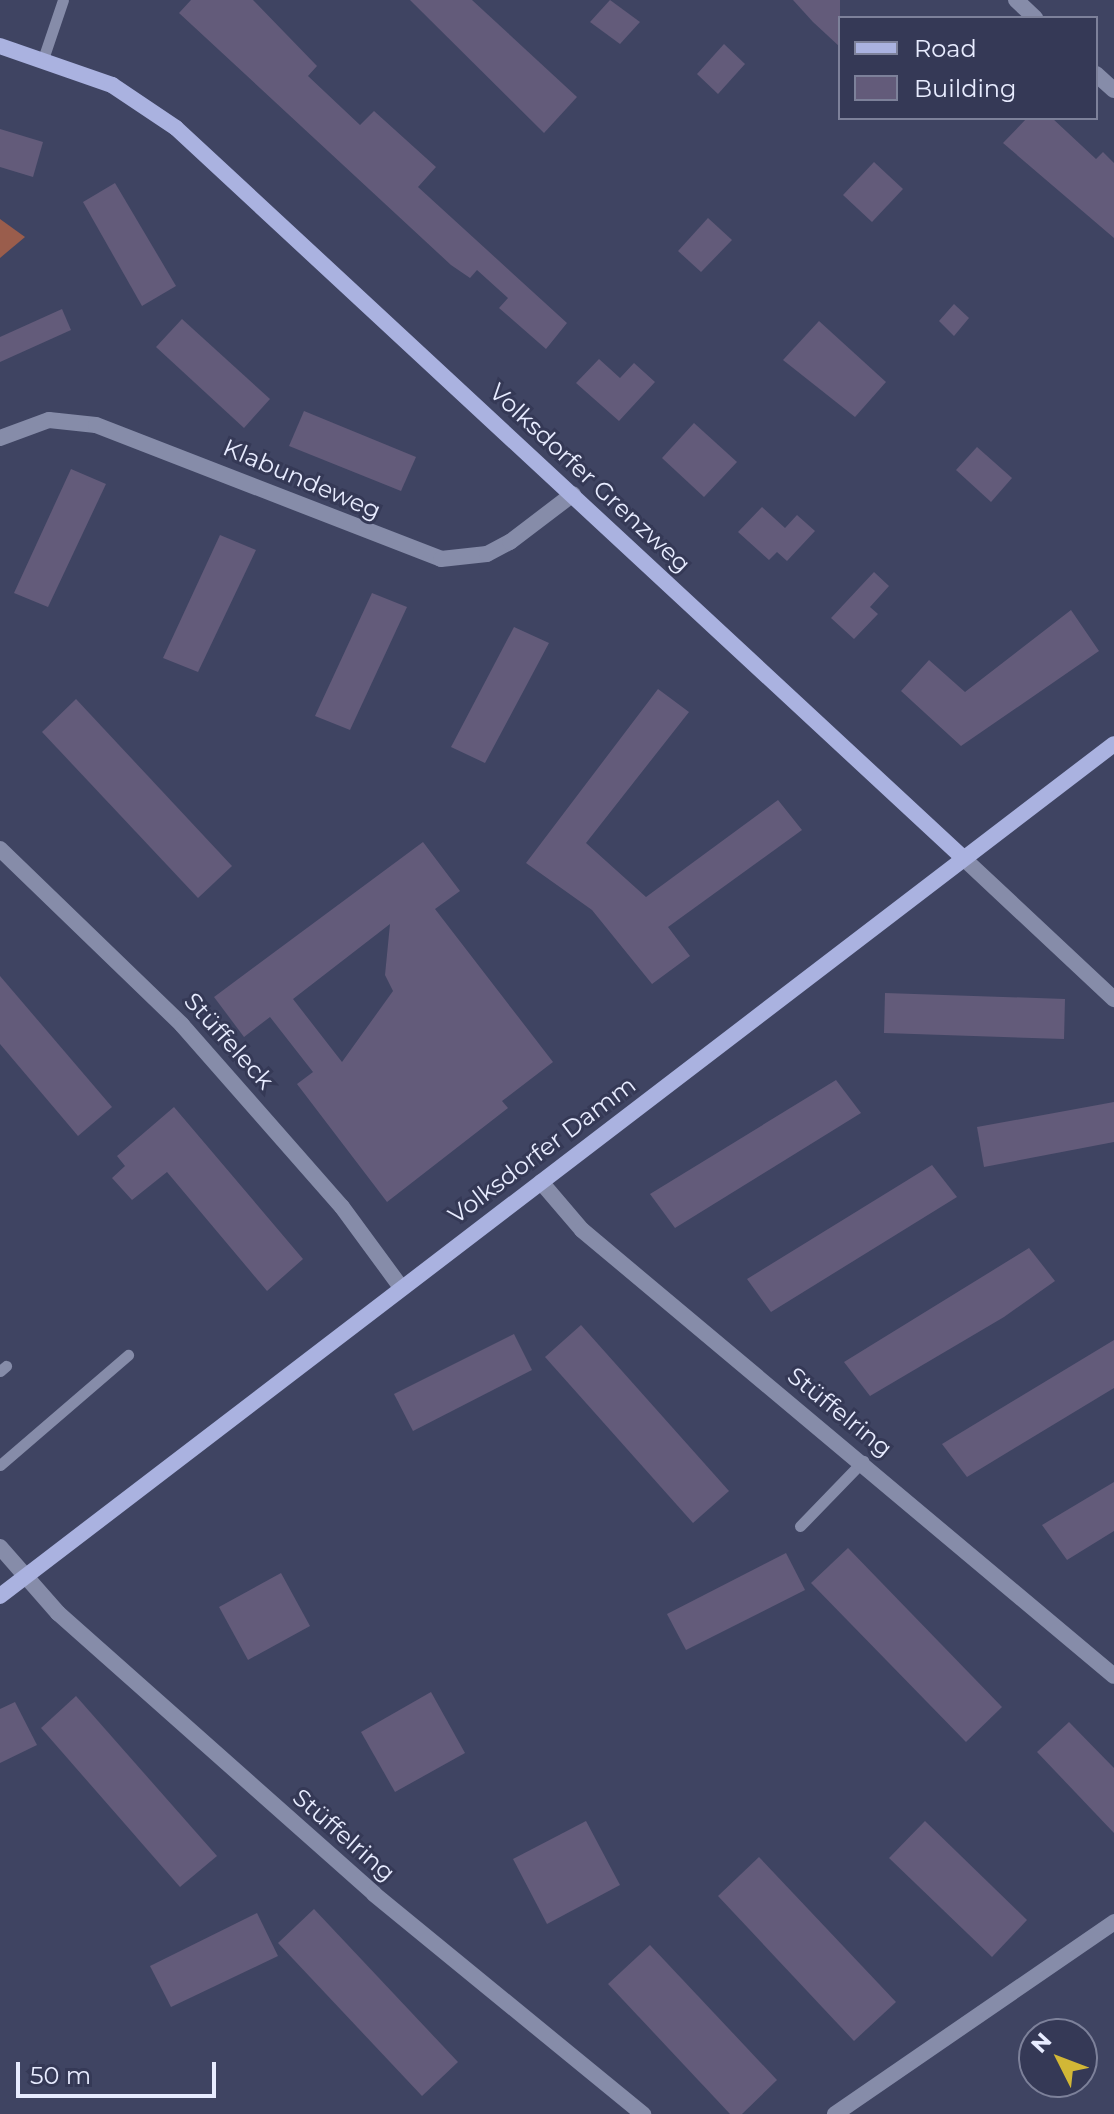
<!DOCTYPE html>
<html>
<head>
<meta charset="utf-8">
<style>
  body { margin:0 }
  #map { position:relative; width:1114px; height:2114px; overflow:hidden; background:#3f4462; font-family:Montserrat,sans-serif }
  div>[style] { position:absolute }
  .green>* { inset:0; background:#9a5d4c }
  .building>* { inset:0; background:#635b7a }
  .lane>* { height:11px; margin:-5.5px; padding:0 5.5px; transform-origin:5.5px; border-radius:5.5px; background:#868ca9 }
  .street>* { height:16px; margin:-8px; padding:0 8px; transform-origin:8px; border-radius:8px; background:#868ca9 }
  .secondary>* { height:16px; margin:-8px; padding:0 8px; transform-origin:8px; border-radius:8px; background:#aab2e0 }
  span { translate:-50% -50%; white-space:nowrap; text-align:center; line-height:1.15; -webkit-text-stroke:6px #353956; paint-order:stroke }
  .street-label { font-size:24px; color:#e8ecff }
  .legend { position:absolute; left:838px; top:16px; width:260px; height:104px; box-sizing:border-box; background:#353956; border:2px solid #7d819a; margin:0; padding:10px 14px; list-style:none; font-size:24px; color:#e8ecff }
  .legend li { display:flex; align-items:center; gap:16px; height:40px }
  .legend b { width:40px; border:2px solid #7d819a }
  .north { position:absolute; left:1018px; top:2018px; width:80px; height:80px; box-sizing:border-box; background:#353956; border:2px solid #7d819a; border-radius:50%; rotate:312deg; font-size:22px; font-weight:700; line-height:32px; text-align:center; color:#e8ecff }
  .north::after { content:''; display:block; margin:auto; width:28px; height:36px; background:#d2b736; clip-path:polygon(50% 0,100% 100%,50% 72%,0 100%) }
  .scale { position:absolute; left:16px; top:2062px; width:200px; height:36px; box-sizing:border-box; border:4px solid #e8ecff; border-top:0; padding-left:10px; font-size:24px; line-height:28px; white-space:nowrap; color:#e8ecff; -webkit-text-stroke:6px #353956; paint-order:stroke }
</style>
</head>
<body>
<div id="map">
  <div class="green">
    <div style="clip-path:polygon(0 219px,25px 237px,0 258px)"></div>
  </div>
  <div class="building">
    <div style="clip-path:polygon(191px 0,253px 0,317px 66px,308px 76px,360px 125px,374px 111px,436px 167px,418px 187px,567px 323px,546px 349px,499px 308px,508px 298px,477px 270px,470px 278px,451px 265px,179px 13px)"></div>
    <div style="clip-path:polygon(410px 0,472px 0,577px 97px,544px 133px)"></div>
    <div style="clip-path:polygon(610px 0,640px 22px,620px 44px,590px 22px)"></div>
    <div style="clip-path:polygon(793px 0,840px 0,840px 47px,813px 22px)"></div>
    <div style="clip-path:polygon(724px 44px,745px 64px,718px 94px,697px 74px)"></div>
    <div style="clip-path:polygon(1027px 118px,1052px 118px,1096px 159px,1103px 152px,1114px 163px,1114px 238px,1003px 143px)"></div>
    <div style="clip-path:polygon(0 129px,43px 142px,33px 177px,0 167px)"></div>
    <div style="clip-path:polygon(874px 162px,903px 189px,872px 222px,843px 195px)"></div>
    <div style="clip-path:polygon(115px 183px,176px 286px,142px 306px,83px 202px)"></div>
    <div style="clip-path:polygon(708px 218px,732px 240px,701px 272px,678px 251px)"></div>
    <div style="clip-path:polygon(954px 304px,969px 318px,954px 336px,939px 321px)"></div>
    <div style="clip-path:polygon(62px 309px,71px 330px,0 362px,0 337px)"></div>
    <div style="clip-path:polygon(182px 319px,270px 399px,244px 428px,156px 347px)"></div>
    <div style="clip-path:polygon(819px 321px,886px 382px,855px 417px,783px 360px)"></div>
    <div style="clip-path:polygon(599px 359px,620px 378px,634px 363px,655px 382px,619px 421px,576px 383px)"></div>
    <div style="clip-path:polygon(304px 411px,416px 457px,401px 491px,289px 446px)"></div>
    <div style="clip-path:polygon(694px 423px,737px 462px,704px 497px,662px 458px)"></div>
    <div style="clip-path:polygon(977px 447px,1012px 478px,991px 502px,956px 470px)"></div>
    <div style="clip-path:polygon(71px 469px,106px 484px,48px 607px,14px 593px)"></div>
    <div style="clip-path:polygon(762px 507px,785px 528px,797px 515px,815px 531px,787px 561px,777px 552px,769px 560px,738px 532px)"></div>
    <div style="clip-path:polygon(220px 535px,256px 550px,198px 672px,163px 658px)"></div>
    <div style="clip-path:polygon(874px 572px,889px 586px,870px 607px,878px 614px,854px 639px,831px 618px)"></div>
    <div style="clip-path:polygon(372px 593px,407px 607px,350px 730px,315px 716px)"></div>
    <div style="clip-path:polygon(1071px 610px,1099px 651px,961px 746px,901px 691px,929px 660px,965px 692px)"></div>
    <div style="clip-path:polygon(514px 627px,549px 643px,485px 763px,451px 747px)"></div>
    <div style="clip-path:polygon(658px 689px,689px 712px,586px 843px,646px 897px,778px 800px,802px 830px,668px 927px,690px 956px,652px 984px,592px 910px,526px 863px)"></div>
    <div style="clip-path:polygon(76px 699px,232px 866px,198px 898px,42px 732px)"></div>
    <div style="clip-path:polygon(evenodd,423px 842px,460px 891px,435px 909px,553px 1062px,502px 1101px,508px 1108px,387px 1202px,297px 1084px,313px 1072px,270px 1017px,244px 1037px,214px 997px,423px 842px,390px 924px,385px 975px,393px 991px,342px 1062px,293px 999px,390px 924px)"></div>
    <div style="clip-path:polygon(0 976px,112px 1107px,78px 1136px,0 1044px)"></div>
    <div style="clip-path:polygon(885px 993px,1065px 999px,1064px 1039px,884px 1033px)"></div>
    <div style="clip-path:polygon(836px 1080px,861px 1113px,675px 1228px,650px 1194px)"></div>
    <div style="clip-path:polygon(1114px 1102px,1114px 1142px,984px 1167px,977px 1127px)"></div>
    <div style="clip-path:polygon(174px 1107px,303px 1259px,267px 1291px,167px 1172px,132px 1200px,112px 1178px,125px 1166px,117px 1156px)"></div>
    <div style="clip-path:polygon(932px 1165px,957px 1197px,771px 1312px,747px 1279px)"></div>
    <div style="clip-path:polygon(1029px 1248px,1055px 1281px,1004px 1317px,870px 1396px,844px 1362px)"></div>
    <div style="clip-path:polygon(581px 1325px,729px 1491px,693px 1523px,545px 1357px)"></div>
    <div style="clip-path:polygon(514px 1334px,532px 1370px,413px 1431px,394px 1394px)"></div>
    <div style="clip-path:polygon(1114px 1340px,1114px 1388px,967px 1477px,942px 1444px)"></div>
    <div style="clip-path:polygon(1114px 1482px,1114px 1531px,1067px 1560px,1042px 1525px)"></div>
    <div style="clip-path:polygon(848px 1548px,1002px 1707px,966px 1742px,811px 1583px)"></div>
    <div style="clip-path:polygon(786px 1553px,805px 1590px,686px 1650px,667px 1614px)"></div>
    <div style="clip-path:polygon(281px 1573px,310px 1626px,248px 1660px,219px 1607px)"></div>
    <div style="clip-path:polygon(431px 1692px,465px 1753px,395px 1792px,361px 1732px)"></div>
    <div style="clip-path:polygon(76px 1696px,217px 1856px,180px 1887px,41px 1728px)"></div>
    <div style="clip-path:polygon(15px 1702px,37px 1745px,0 1763px,0 1709px)"></div>
    <div style="clip-path:polygon(1069px 1722px,1114px 1768px,1114px 1833px,1037px 1752px)"></div>
    <div style="clip-path:polygon(586px 1821px,620px 1885px,547px 1924px,513px 1859px)"></div>
    <div style="clip-path:polygon(925px 1821px,1027px 1920px,992px 1957px,889px 1858px)"></div>
    <div style="clip-path:polygon(759px 1857px,896px 2002px,854px 2041px,718px 1896px)"></div>
    <div style="clip-path:polygon(314px 1909px,458px 2062px,422px 2096px,278px 1943px)"></div>
    <div style="clip-path:polygon(257px 1913px,278px 1956px,171px 2007px,150px 1966px)"></div>
    <div style="clip-path:polygon(650px 1945px,777px 2080px,742px 2114px,730px 2114px,608px 1984px)"></div>
  </div>
  <div class="lane">
    <div style="left:43px;top:59px;width:62px;rotate:-71.3deg"></div>
    <div style="left:0;top:1371px;width:8px;rotate:-40deg"></div>
    <div style="left:0;top:1465px;width:169px;rotate:-40.7deg"></div>
    <div style="left:800px;top:1526px;width:91px;rotate:-45.9deg"></div>
  </div>
  <div class="street">
    <div style="left:1016px;top:0;width:26px;rotate:43deg"></div>
    <div style="left:1096px;top:74px;width:24px;rotate:42deg"></div>
    <div style="left:0;top:438px;width:52px;rotate:-20.2deg"></div>
    <div style="left:49px;top:420px;width:47px;rotate:6.1deg"></div>
    <div style="left:96px;top:425px;width:370px;rotate:21.2deg"></div>
    <div style="left:441px;top:559px;width:46px;rotate:-6.2deg"></div>
    <div style="left:487px;top:554px;width:26px;rotate:-28deg"></div>
    <div style="left:510px;top:542px;width:79px;rotate:-37.3deg"></div>
    <div style="left:0;top:849px;width:253px;rotate:44deg"></div>
    <div style="left:182px;top:1025px;width:242px;rotate:48.7deg"></div>
    <div style="left:342px;top:1207px;width:98px;rotate:53.7deg"></div>
    <div style="left:960px;top:855px;width:211px;rotate:43.1deg"></div>
    <div style="left:541px;top:1182px;width:63px;rotate:49.5deg"></div>
    <div style="left:582px;top:1230px;width:694px;rotate:39.97deg"></div>
    <div style="left:0;top:1547px;width:88px;rotate:48.7deg"></div>
    <div style="left:58px;top:1613px;width:423px;rotate:41.6deg"></div>
    <div style="left:374px;top:1894px;width:348px;rotate:39.3deg"></div>
    <div style="left:835px;top:2114px;width:339px;rotate:-34.5deg"></div>
  </div>
  <div class="secondary">
    <div style="left:0;top:46px;width:119px;rotate:19.2deg"></div>
    <div style="left:112px;top:85px;width:77px;rotate:33.9deg"></div>
    <div style="left:176px;top:128px;width:1069px;rotate:42.84deg"></div>
    <div style="left:0;top:1596px;width:1402px;rotate:-37.41deg"></div>
  </div>
  <div class="street-label">
    <span style="left:590px;top:478px;rotate:43deg">Volksdorfer Grenzweg</span>
    <span style="left:302px;top:479px;rotate:23deg">Klabundeweg</span>
    <span style="left:229px;top:1041px;rotate:48deg">Stüffeleck</span>
    <span style="left:542px;top:1150px;rotate:-37deg">Volksdorfer Damm</span>
    <span style="left:840px;top:1412px;rotate:39deg">Stüffelring</span>
    <span style="left:344px;top:1835px;rotate:41deg">Stüffelring</span>
  </div>
  <ul class="legend">
  <li><b style="height:10px;background:#aab2e0"></b>Road</li>
  <li><b style="height:22px;background:#635b7a"></b>Building</li>
  </ul>
  <div class="north">N</div>
  <div class="scale">50 m</div>
</div>
</body>
</html>
